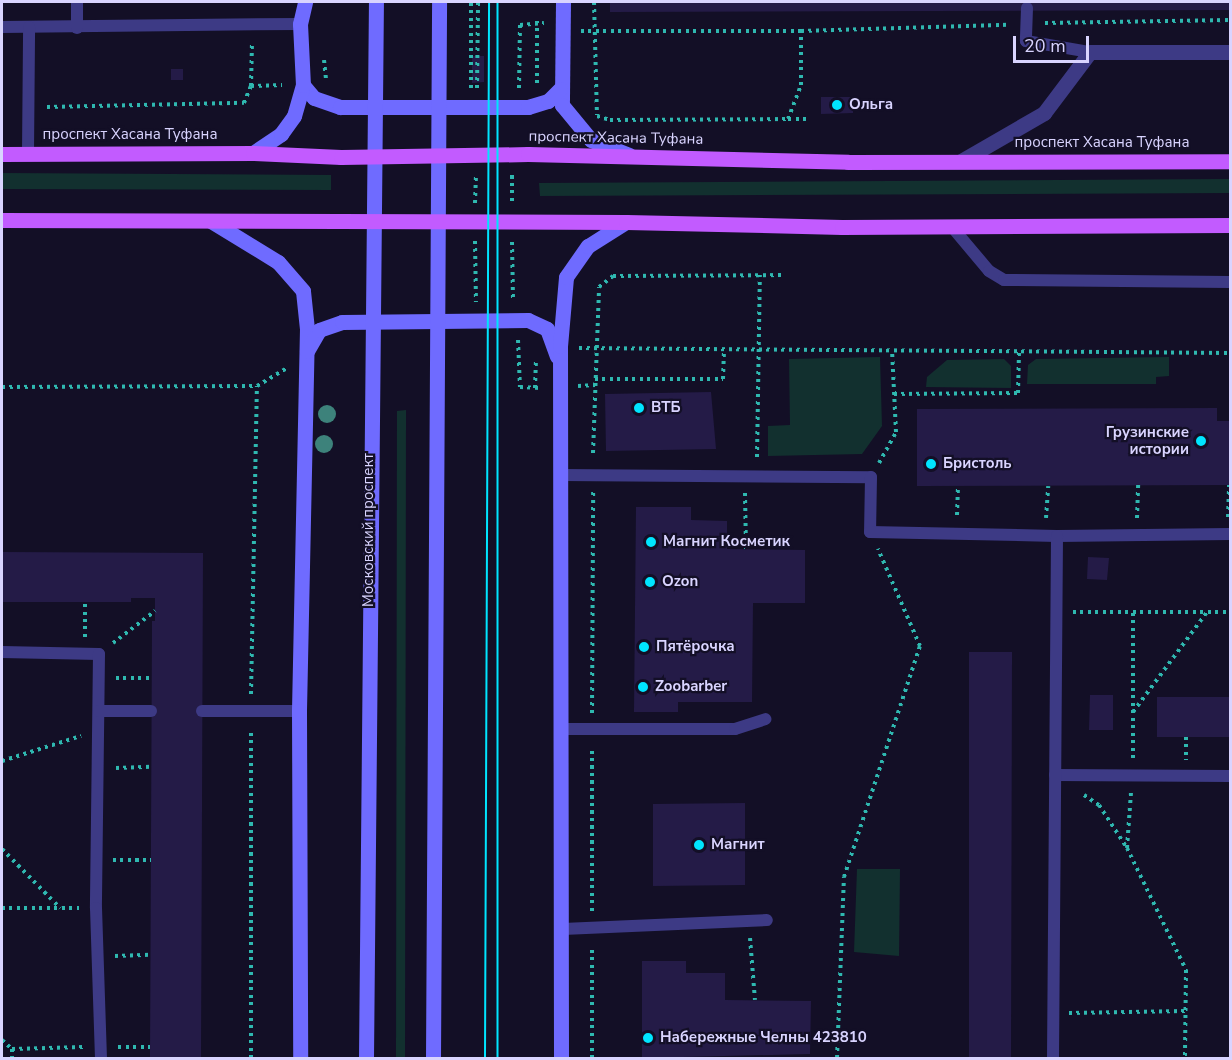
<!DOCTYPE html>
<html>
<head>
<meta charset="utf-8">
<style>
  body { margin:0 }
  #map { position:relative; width:1232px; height:1060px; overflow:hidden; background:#130f26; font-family:"Nunito Sans",sans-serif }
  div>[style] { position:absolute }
  .green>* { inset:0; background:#12302f }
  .building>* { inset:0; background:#241b47 }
  .path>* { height:4px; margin-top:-2px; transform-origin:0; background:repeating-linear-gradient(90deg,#2fb8b0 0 3px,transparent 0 7.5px) }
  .service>* { height:12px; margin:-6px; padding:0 6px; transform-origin:6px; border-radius:6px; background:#3d3a85 }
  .minor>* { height:15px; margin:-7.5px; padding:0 7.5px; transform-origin:7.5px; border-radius:7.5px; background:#3d3a85 }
  .secondary>* { height:15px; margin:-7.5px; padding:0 7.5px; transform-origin:7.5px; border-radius:7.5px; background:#6f6bff }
  .primary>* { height:15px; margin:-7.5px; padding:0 7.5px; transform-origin:7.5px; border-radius:7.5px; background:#c25bff }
  .tram>* { height:1.5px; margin:-0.75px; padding:0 0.75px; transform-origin:0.75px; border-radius:0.75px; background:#00e5ff }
  .trees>* { width:18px; height:18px; margin:-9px; border-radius:50%; background:#3d827b }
  .dots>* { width:16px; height:16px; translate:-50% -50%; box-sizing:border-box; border:3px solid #130f26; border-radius:50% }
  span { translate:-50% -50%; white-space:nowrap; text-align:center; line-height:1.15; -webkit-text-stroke:4.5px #130f26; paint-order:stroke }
  .poi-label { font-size:15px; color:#d9d4ff; font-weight:700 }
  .left { translate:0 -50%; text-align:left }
  .right { translate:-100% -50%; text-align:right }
  .street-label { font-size:15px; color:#d9d4ff }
  .frame { position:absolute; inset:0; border:3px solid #d9d4ff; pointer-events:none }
  .scale { position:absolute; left:1013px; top:36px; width:76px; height:27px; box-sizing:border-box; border:3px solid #d9d4ff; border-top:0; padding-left:8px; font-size:18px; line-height:21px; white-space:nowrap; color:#d9d4ff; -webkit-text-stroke:4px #130f26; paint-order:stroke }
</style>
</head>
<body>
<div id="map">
  <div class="green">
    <div style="clip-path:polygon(2px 173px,331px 175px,331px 190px,2px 189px)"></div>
    <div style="clip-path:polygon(1230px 179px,1230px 193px,540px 196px,539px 183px)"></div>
    <div style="clip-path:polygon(880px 357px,882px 426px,862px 454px,768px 456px,768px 426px,790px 425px,789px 359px)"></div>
    <div style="clip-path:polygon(1169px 357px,1169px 376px,1156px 377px,1156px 384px,1027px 384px,1028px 365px,1036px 359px)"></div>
    <div style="clip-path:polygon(1004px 359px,1011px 366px,1011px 388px,926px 387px,927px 377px,947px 360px)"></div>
    <div style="clip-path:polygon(406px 410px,405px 1058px,396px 1058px,397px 411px)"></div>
    <div style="clip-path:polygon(857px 869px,900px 869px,899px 956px,854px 952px)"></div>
  </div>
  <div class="building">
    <div style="clip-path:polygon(610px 2px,1230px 2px,1230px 10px,610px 12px)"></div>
    <div style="clip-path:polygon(472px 56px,484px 56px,484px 82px,472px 83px)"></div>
    <div style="clip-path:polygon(171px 69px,183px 69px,183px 80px,171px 80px)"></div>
    <div style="clip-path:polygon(821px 97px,853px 97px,853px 113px,821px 114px)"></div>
    <div style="clip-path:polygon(711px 392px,716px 449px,606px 451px,605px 394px)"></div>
    <div style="clip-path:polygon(1217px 408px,1217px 421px,1230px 421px,1230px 485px,917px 486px,917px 409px)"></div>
    <div style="clip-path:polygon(636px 507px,691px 507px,691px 520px,727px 521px,727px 549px,805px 550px,805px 603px,753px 603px,752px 702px,678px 702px,678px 712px,634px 712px)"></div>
    <div style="clip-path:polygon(2px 552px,203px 553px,201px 1058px,150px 1058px,152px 621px,155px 621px,155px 598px,131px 598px,131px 602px,2px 602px)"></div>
    <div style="clip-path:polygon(1088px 557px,1109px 558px,1107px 580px,1087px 579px)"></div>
    <div style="clip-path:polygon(969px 652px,1012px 652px,1011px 1058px,969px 1058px)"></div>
    <div style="clip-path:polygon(1090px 695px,1113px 695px,1113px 730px,1089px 730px)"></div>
    <div style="clip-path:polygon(1157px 697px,1230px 697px,1230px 737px,1157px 737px)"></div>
    <div style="clip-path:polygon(745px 803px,745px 885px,653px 886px,653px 804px)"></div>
    <div style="clip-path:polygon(642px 961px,686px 961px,686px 973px,725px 973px,725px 1000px,811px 1001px,810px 1054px,642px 1058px)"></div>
  </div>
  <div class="path">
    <div style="left:594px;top:2px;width:113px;rotate:88.5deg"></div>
    <div style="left:1045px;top:23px;width:185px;rotate:-0.9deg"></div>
    <div style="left:581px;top:31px;width:220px"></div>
    <div style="left:801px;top:31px;width:207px;rotate:-1.7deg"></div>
    <div style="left:324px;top:60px;width:20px;rotate:84deg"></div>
    <div style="left:537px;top:83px;width:62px;rotate:-90deg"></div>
    <div style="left:251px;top:86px;width:45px;rotate:-88.7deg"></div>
    <div style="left:471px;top:88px;width:86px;rotate:-90deg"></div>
    <div style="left:477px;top:88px;width:86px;rotate:-89.3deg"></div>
    <div style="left:519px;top:88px;width:63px;rotate:-89.1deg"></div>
    <div style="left:520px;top:25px;width:24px;rotate:-5deg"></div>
    <div style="left:47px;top:107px;width:197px;rotate:-1.2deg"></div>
    <div style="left:244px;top:103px;width:18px;rotate:-68deg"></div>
    <div style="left:251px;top:86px;width:31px;rotate:-2deg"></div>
    <div style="left:597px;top:116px;width:14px;rotate:17deg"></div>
    <div style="left:610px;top:120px;width:178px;rotate:-0.3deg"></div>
    <div style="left:788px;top:119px;width:36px;rotate:-69deg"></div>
    <div style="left:801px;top:85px;width:54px;rotate:-90deg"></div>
    <div style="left:788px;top:119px;width:19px"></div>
    <div style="left:512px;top:201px;width:28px;rotate:-90deg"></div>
    <div style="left:475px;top:203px;width:28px;rotate:-88deg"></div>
    <div style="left:475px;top:241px;width:61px;rotate:89.1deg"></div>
    <div style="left:512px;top:242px;width:58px;rotate:89deg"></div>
    <div style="left:518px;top:340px;width:47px;rotate:87.6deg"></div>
    <div style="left:520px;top:387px;width:21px;rotate:3deg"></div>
    <div style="left:579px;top:348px;width:651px;rotate:0.44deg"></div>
    <div style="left:595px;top:379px;width:128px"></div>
    <div style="left:723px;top:379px;width:29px;rotate:-88deg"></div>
    <div style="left:578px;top:386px;width:17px;rotate:-3deg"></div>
    <div style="left:2px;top:387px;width:255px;rotate:-0.2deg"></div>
    <div style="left:257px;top:386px;width:35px;rotate:-31deg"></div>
    <div style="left:535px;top:388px;width:27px;rotate:-88deg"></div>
    <div style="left:894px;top:394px;width:124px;rotate:-0.5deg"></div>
    <div style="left:1018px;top:393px;width:41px;rotate:-88.6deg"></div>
    <div style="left:593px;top:453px;width:166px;rotate:-87.9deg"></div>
    <div style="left:599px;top:287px;width:18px;rotate:-38deg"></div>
    <div style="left:613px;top:276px;width:169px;rotate:-0.3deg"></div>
    <div style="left:757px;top:457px;width:182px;rotate:-89.1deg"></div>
    <div style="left:879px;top:463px;width:35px;rotate:-61deg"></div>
    <div style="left:896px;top:432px;width:81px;rotate:-92.8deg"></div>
    <div style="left:745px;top:493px;width:57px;rotate:89deg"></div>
    <div style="left:957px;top:515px;width:29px;rotate:-88deg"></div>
    <div style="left:1228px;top:517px;width:32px;rotate:-88deg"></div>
    <div style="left:1046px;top:518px;width:32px;rotate:-86deg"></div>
    <div style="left:1137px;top:518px;width:33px;rotate:-88deg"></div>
    <div style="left:1073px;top:612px;width:157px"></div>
    <div style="left:85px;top:637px;width:35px;rotate:-90deg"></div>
    <div style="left:113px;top:643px;width:53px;rotate:-37.3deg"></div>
    <div style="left:116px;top:678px;width:35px"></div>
    <div style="left:251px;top:694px;width:308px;rotate:-88.9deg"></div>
    <div style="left:1133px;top:712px;width:124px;rotate:-53.5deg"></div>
    <div style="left:592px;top:713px;width:221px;rotate:-89.7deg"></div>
    <div style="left:1186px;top:737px;width:23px;rotate:90deg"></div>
    <div style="left:1133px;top:758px;width:146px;rotate:-90deg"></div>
    <div style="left:2px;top:761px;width:83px;rotate:-17.6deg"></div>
    <div style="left:116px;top:768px;width:35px;rotate:-2deg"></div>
    <div style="left:1084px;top:795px;width:18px;rotate:34deg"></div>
    <div style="left:1099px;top:805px;width:51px;rotate:56.9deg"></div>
    <div style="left:1127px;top:848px;width:136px;rotate:64.2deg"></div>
    <div style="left:1186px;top:970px;width:88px;rotate:90.7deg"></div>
    <div style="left:1127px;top:848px;width:56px;rotate:-85.9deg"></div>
    <div style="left:2px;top:849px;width:83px;rotate:45.5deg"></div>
    <div style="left:113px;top:860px;width:38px"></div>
    <div style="left:2px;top:908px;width:77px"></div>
    <div style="left:592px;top:911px;width:164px;rotate:-90deg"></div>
    <div style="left:750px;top:938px;width:62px;rotate:85.4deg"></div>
    <div style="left:115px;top:956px;width:35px;rotate:-2deg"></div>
    <div style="left:1069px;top:1013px;width:117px;rotate:-1deg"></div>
    <div style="left:2px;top:1040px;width:13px;rotate:42deg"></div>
    <div style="left:12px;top:1049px;width:9px;rotate:90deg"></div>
    <div style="left:118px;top:1047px;width:32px"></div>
    <div style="left:12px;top:1049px;width:71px;rotate:-1.6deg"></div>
    <div style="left:251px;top:1058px;width:330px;rotate:-90deg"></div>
    <div style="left:592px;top:1058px;width:113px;rotate:-90deg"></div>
    <div style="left:837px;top:1058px;width:181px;rotate:-87.8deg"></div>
    <div style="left:844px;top:877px;width:243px;rotate:-71.8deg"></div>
    <div style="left:920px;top:646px;width:106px;rotate:-113.4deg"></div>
  </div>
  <div class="service">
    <div style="left:1027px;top:8px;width:33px;rotate:92deg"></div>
    <div style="left:1026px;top:41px;width:65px;rotate:9.8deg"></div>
    <div style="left:2px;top:27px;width:298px;rotate:-0.6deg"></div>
    <div style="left:77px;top:28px;width:26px;rotate:-90deg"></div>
    <div style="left:28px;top:153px;width:126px;rotate:-89.5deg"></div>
    <div style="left:952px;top:227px;width:57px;rotate:49.9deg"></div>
    <div style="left:989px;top:271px;width:17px;rotate:31deg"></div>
    <div style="left:1004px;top:280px;width:226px;rotate:0.5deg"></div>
    <div style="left:561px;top:475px;width:310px;rotate:0.4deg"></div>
    <div style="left:871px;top:477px;width:55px;rotate:91deg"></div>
    <div style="left:870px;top:532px;width:187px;rotate:1.2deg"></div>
    <div style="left:1057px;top:536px;width:173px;rotate:-0.7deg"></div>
    <div style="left:2px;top:652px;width:97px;rotate:1.2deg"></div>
    <div style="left:99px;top:654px;width:254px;rotate:90.7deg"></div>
    <div style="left:96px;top:908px;width:150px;rotate:88.1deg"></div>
    <div style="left:99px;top:711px;width:52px"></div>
    <div style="left:202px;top:711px;width:97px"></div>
    <div style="left:562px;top:729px;width:173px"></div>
    <div style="left:735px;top:729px;width:32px;rotate:-18deg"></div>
    <div style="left:1055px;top:775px;width:175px;rotate:0.3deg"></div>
    <div style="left:563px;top:929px;width:204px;rotate:-2.5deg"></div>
    <div style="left:1053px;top:1058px;width:522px;rotate:-89.56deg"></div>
  </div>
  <div class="minor">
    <div style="left:961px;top:161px;width:96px;rotate:-30deg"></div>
    <div style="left:1044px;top:113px;width:76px;rotate:-53deg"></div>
    <div style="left:1090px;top:52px;width:140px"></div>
  </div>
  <div class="secondary">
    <div style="left:563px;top:2px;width:103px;rotate:90.6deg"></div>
    <div style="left:562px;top:105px;width:45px;rotate:50.4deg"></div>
    <div style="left:591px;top:140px;width:41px;rotate:21.5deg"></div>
    <div style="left:303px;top:85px;width:17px;rotate:50deg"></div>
    <div style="left:314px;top:98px;width:28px;rotate:19deg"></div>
    <div style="left:340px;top:107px;width:188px"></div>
    <div style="left:528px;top:107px;width:21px;rotate:-17deg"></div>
    <div style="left:548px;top:101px;width:17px;rotate:-45deg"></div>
    <div style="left:253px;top:153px;width:34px;rotate:-34deg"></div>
    <div style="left:281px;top:134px;width:22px;rotate:-54deg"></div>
    <div style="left:294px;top:116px;width:32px;rotate:-74deg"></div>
    <div style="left:303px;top:85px;width:61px;rotate:-92.8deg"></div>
    <div style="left:300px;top:24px;width:23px;rotate:-77deg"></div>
    <div style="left:211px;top:221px;width:79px;rotate:31.5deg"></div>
    <div style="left:278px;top:262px;width:38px;rotate:49deg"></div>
    <div style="left:303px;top:291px;width:37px;rotate:84deg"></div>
    <div style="left:307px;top:328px;width:383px;rotate:91.2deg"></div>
    <div style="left:299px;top:711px;width:347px;rotate:89.8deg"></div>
    <div style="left:307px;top:351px;width:24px;rotate:-60deg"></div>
    <div style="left:319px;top:330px;width:24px;rotate:-19deg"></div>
    <div style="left:342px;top:322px;width:186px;rotate:-0.6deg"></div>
    <div style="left:528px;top:320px;width:21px;rotate:25deg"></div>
    <div style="left:547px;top:329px;width:29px;rotate:70deg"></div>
    <div style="left:366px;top:1058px;width:1056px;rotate:-89.46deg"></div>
    <div style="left:433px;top:1058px;width:1056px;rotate:-89.67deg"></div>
    <div style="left:561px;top:1058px;width:712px;rotate:-90.08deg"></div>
    <div style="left:560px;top:346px;width:69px;rotate:-85deg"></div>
    <div style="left:566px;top:277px;width:38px;rotate:-55deg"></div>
    <div style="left:588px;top:246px;width:45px;rotate:-32.3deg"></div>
  </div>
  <div class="primary">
    <div style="left:2px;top:154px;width:251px;rotate:-0.2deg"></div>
    <div style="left:253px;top:153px;width:88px;rotate:2.6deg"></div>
    <div style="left:341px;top:157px;width:187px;rotate:-0.9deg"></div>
    <div style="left:528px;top:154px;width:320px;rotate:1.4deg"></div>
    <div style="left:848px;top:162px;width:382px;rotate:-0.1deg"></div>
    <div style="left:2px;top:220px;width:624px;rotate:0.18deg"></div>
    <div style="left:626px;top:222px;width:216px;rotate:1.3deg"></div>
    <div style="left:842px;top:227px;width:388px;rotate:-0.3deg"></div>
  </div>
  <div class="tram">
    <div style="left:498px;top:2px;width:1056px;rotate:90deg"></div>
    <div style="left:485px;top:1058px;width:1056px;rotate:-89.78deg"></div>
  </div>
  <div class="trees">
    <div style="left:327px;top:414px"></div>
    <div style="left:324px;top:444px"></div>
  </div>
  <div class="dots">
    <div style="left:837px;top:105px;background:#00e5ff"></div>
    <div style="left:639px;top:408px;background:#00e5ff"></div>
    <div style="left:1201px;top:441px;background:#00e5ff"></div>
    <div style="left:931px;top:464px;background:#00e5ff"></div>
    <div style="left:651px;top:542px;background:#00e5ff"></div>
    <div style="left:650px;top:582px;background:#00e5ff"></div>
    <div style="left:644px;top:647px;background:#00e5ff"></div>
    <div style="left:643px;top:687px;background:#00e5ff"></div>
    <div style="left:699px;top:845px;background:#00e5ff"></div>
    <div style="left:648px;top:1038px;background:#00e5ff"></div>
  </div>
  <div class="poi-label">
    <span class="left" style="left:849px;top:105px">Ольга</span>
    <span class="left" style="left:651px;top:408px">ВТБ</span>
    <span class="right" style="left:1189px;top:441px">Грузинские<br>истории</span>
    <span class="left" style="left:943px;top:464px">Бристоль</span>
    <span class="left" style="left:663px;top:542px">Магнит Косметик</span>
    <span class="left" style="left:662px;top:582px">Ozon</span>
    <span class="left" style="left:656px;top:647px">Пятёрочка</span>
    <span class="left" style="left:655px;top:687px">Zoobarber</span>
    <span class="left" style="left:711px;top:845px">Магнит</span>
    <span class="left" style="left:660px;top:1038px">Набережные Челны 423810</span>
  </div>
  <div class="street-label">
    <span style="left:130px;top:135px">проспект Хасана Туфана</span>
    <span style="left:616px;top:138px;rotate:1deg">проспект Хасана Туфана</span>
    <span style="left:1102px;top:143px">проспект Хасана Туфана</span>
    <span style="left:369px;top:530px;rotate:-90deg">Московский проспект</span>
  </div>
  <div class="frame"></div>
  <div class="scale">20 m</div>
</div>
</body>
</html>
